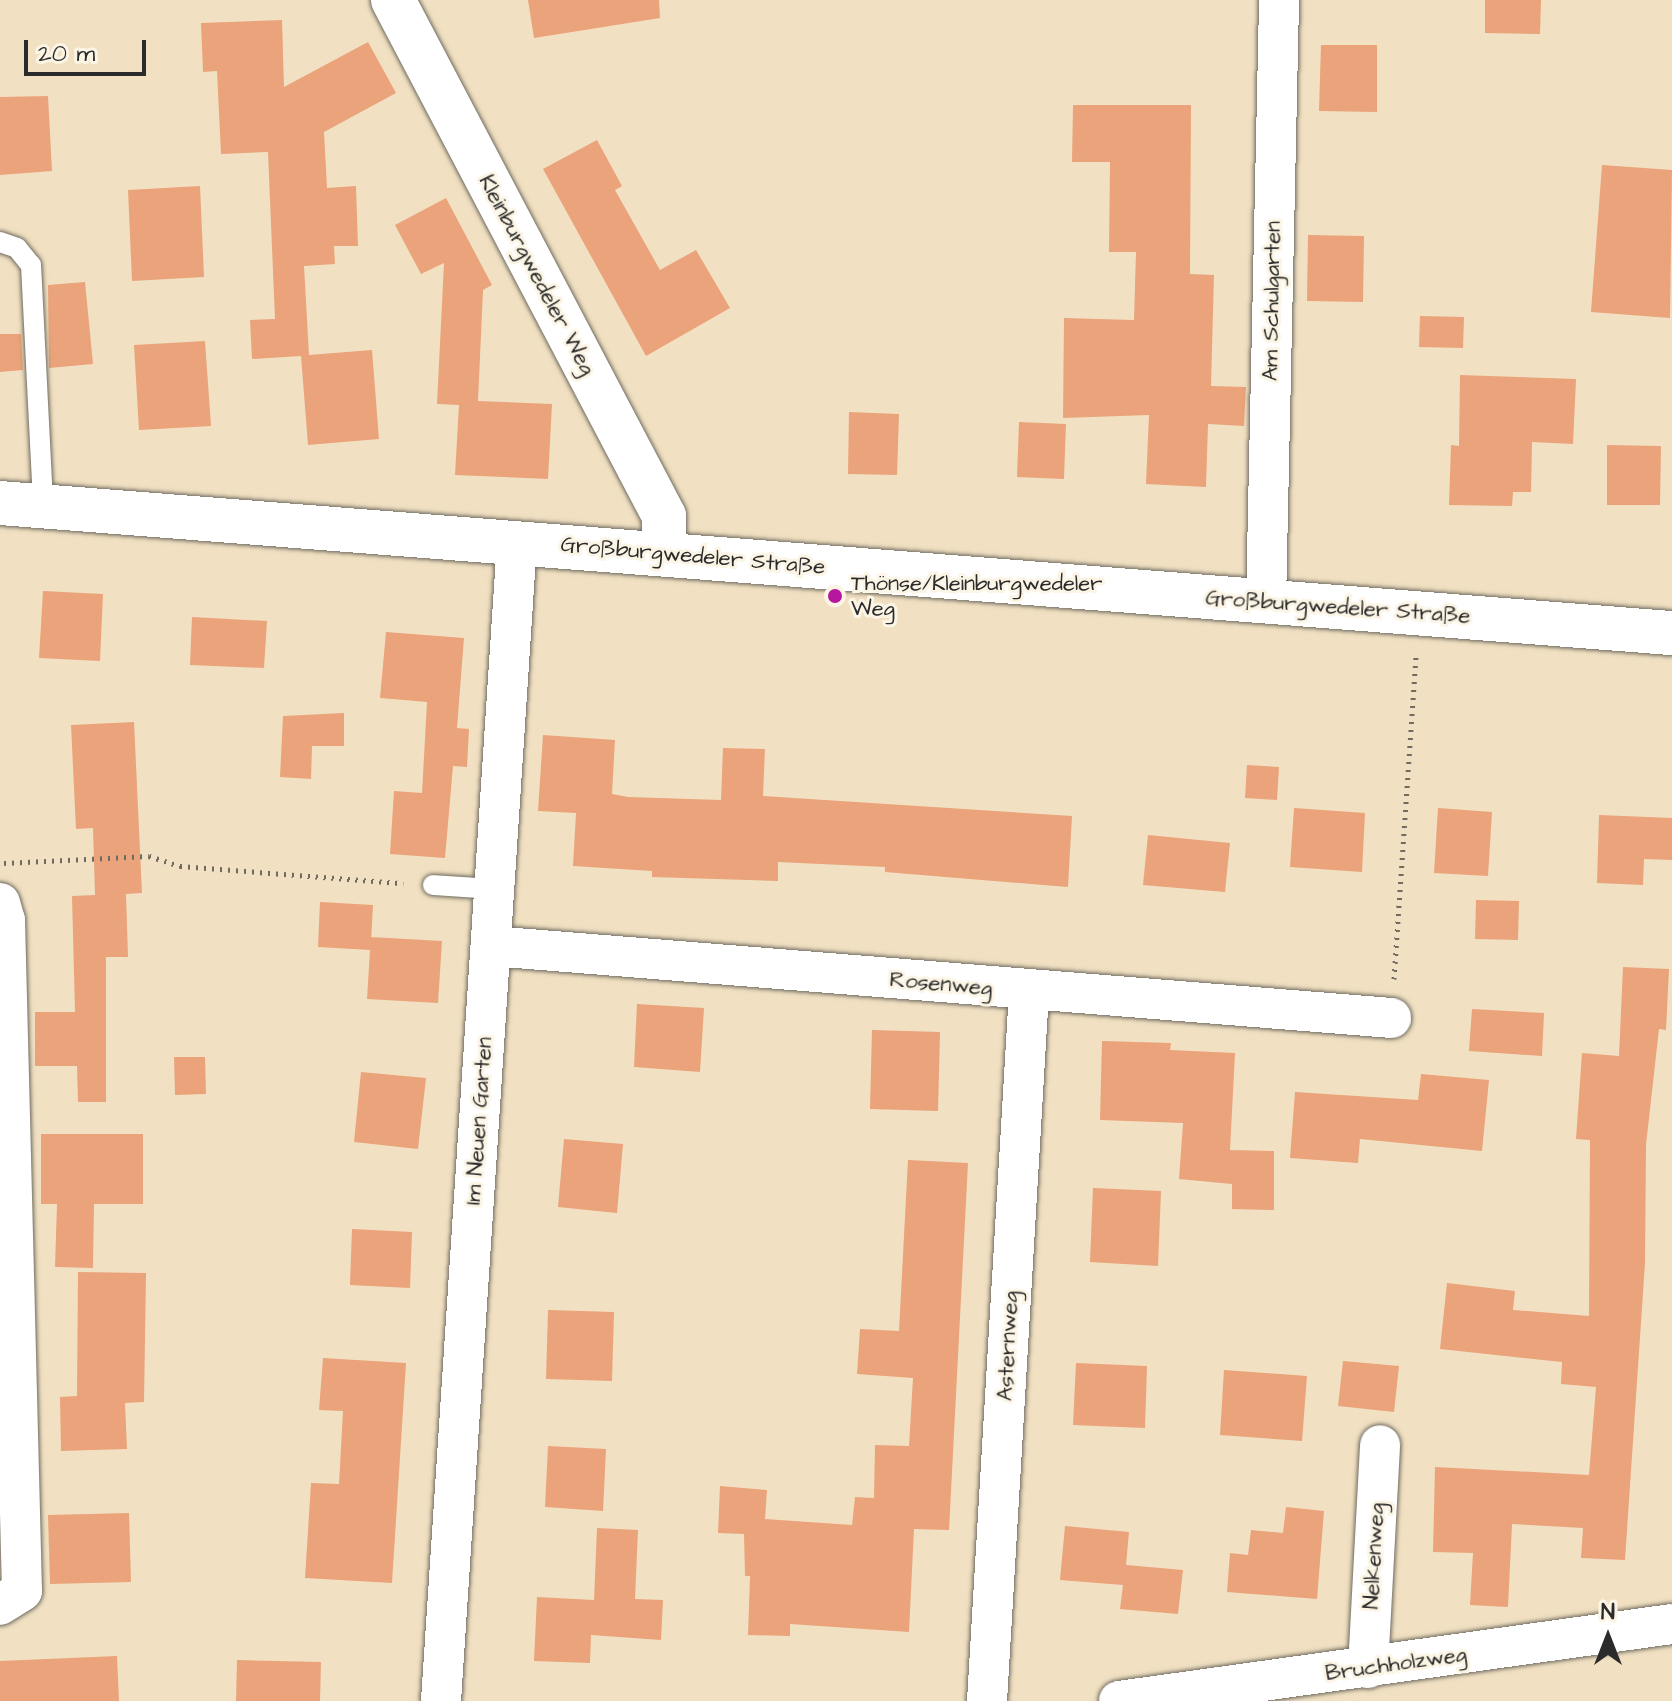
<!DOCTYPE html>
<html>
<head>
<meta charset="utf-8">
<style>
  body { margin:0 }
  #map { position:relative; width:1672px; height:1701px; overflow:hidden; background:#f1e1c2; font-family:"Architects Daughter",sans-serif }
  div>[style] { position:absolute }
  .building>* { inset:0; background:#eaa37b }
  .path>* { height:5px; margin-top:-2.5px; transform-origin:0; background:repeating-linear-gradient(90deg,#706b60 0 2px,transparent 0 8px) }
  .roads { filter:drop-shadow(0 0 2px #706b60) drop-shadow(0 0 2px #706b60) }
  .service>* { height:20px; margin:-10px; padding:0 10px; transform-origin:10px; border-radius:10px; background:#fff }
  .minor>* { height:40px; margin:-20px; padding:0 20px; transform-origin:20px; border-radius:20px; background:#fff }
  .tertiary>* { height:44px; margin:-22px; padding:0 22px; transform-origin:22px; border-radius:22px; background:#fff }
  .dots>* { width:22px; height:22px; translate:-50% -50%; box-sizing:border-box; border:4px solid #fcf5e5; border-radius:50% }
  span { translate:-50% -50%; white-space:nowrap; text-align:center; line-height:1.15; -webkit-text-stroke:6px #fcf5e5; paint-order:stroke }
  .street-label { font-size:22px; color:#2b2b2b }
  .poi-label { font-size:22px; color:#2b2b2b }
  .left { translate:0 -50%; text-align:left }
  .north { position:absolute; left:1568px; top:1597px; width:80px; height:80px; -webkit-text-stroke:6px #fcf5e5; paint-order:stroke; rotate:0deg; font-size:22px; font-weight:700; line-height:32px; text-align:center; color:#2b2b2b }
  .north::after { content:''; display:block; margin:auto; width:28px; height:36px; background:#2b2b2b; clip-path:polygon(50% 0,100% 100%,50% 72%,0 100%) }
  .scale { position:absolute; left:24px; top:40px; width:122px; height:36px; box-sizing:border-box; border:4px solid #2b2b2b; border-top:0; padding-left:10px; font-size:24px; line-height:28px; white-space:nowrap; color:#2b2b2b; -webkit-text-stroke:6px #fcf5e5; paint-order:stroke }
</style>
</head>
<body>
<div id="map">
  <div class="building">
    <div style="clip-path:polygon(528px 0,659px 0,660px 18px,534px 38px)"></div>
    <div style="clip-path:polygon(1485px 0,1541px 0,1540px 34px,1485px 33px)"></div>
    <div style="clip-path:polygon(282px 20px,284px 87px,368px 42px,396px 93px,324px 132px,327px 188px,356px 186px,358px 246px,334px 246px,335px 264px,304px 266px,309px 355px,372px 350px,379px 439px,308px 445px,301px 356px,252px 359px,250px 320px,275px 319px,268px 152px,221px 154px,217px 71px,203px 72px,201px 23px)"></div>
    <div style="clip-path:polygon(1321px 45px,1377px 45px,1377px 112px,1319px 111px)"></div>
    <div style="clip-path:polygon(48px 96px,52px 171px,0 175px,0 97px)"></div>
    <div style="clip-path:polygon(1073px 105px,1191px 105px,1190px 274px,1214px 275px,1211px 386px,1246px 387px,1244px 426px,1208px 424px,1206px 487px,1146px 484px,1149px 415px,1063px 418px,1064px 318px,1134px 320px,1136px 252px,1109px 252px,1110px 162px,1072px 162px)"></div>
    <div style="clip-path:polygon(597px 140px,622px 186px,615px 190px,660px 270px,696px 250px,730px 308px,646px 356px,543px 169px)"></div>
    <div style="clip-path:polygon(1602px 165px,1672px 170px,1670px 318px,1591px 312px)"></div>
    <div style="clip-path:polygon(200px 186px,204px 277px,132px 281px,128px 190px)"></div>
    <div style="clip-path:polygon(446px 198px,492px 285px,483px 290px,478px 401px,552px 404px,548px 479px,455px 475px,459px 405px,437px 404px,444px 263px,421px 274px,395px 225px)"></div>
    <div style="clip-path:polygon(1308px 235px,1364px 236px,1363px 302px,1307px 301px)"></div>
    <div style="clip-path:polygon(85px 282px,93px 364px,49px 368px,48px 285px)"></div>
    <div style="clip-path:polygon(1420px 316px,1464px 317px,1463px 348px,1419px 347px)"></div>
    <div style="clip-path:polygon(0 334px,21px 334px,23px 370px,0 372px)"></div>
    <div style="clip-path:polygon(205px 341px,211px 426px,139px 430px,134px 345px)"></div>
    <div style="clip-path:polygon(1460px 375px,1576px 379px,1573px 444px,1532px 442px,1531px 492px,1513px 492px,1512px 506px,1449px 505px,1451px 445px,1459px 446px)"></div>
    <div style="clip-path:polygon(849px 412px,899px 414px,897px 475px,848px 474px)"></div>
    <div style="clip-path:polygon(1019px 422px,1066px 424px,1064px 479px,1017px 477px)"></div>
    <div style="clip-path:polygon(1607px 445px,1661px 446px,1660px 505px,1607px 505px)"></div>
    <div style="clip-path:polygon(43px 591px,103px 594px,100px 661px,39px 658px)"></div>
    <div style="clip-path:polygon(192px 617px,267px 621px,264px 668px,190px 665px)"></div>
    <div style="clip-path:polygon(386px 632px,464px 638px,457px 728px,469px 729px,467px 767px,453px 766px,445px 858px,390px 854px,394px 791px,422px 793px,427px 702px,380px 698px)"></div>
    <div style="clip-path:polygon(344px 713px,344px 746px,312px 746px,311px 779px,280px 777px,283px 716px)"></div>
    <div style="clip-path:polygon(134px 722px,142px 893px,126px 894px,128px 957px,106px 957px,106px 1102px,78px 1102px,77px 1066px,35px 1066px,35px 1012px,75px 1012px,72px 896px,95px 895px,93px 828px,76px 829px,71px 725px)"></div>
    <div style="clip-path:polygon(543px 735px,615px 740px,612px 794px,628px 797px,721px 800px,723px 748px,765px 749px,763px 796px,1072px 816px,1068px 887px,885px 872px,885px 867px,778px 862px,778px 881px,652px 877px,652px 871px,573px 866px,576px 813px,538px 811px)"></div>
    <div style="clip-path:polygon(1247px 765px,1279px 767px,1277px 800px,1245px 798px)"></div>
    <div style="clip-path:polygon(1294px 808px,1365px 813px,1362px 872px,1290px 867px)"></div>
    <div style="clip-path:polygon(1438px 808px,1492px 812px,1488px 876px,1434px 873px)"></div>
    <div style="clip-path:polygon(1599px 815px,1672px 818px,1672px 860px,1644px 859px,1643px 885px,1597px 883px)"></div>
    <div style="clip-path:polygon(1148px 835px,1230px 843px,1225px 892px,1143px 885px)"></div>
    <div style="clip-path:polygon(1476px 900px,1519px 901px,1518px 940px,1475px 939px)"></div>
    <div style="clip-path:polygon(320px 902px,373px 905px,371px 942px,371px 937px,442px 941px,438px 1003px,367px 999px,370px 950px,318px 947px)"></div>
    <div style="clip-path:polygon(1623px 967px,1669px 969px,1666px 1030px,1659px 1029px,1646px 1145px,1645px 1263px,1625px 1560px,1581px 1558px,1583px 1528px,1512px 1524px,1508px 1607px,1470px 1605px,1473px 1553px,1433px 1552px,1435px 1467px,1589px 1475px,1596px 1387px,1561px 1384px,1562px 1362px,1440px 1349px,1447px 1283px,1515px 1291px,1513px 1310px,1589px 1316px,1590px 1140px,1576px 1139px,1582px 1053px,1619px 1056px)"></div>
    <div style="clip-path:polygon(637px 1004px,704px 1008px,700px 1072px,634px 1067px)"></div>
    <div style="clip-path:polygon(1472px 1009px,1544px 1013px,1542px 1056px,1469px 1051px)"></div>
    <div style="clip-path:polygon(872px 1030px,940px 1032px,938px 1111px,870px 1109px)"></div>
    <div style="clip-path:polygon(1102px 1041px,1171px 1043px,1170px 1050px,1235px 1053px,1230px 1150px,1274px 1151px,1274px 1210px,1232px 1209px,1232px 1184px,1179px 1179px,1183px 1123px,1100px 1120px)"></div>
    <div style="clip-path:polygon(174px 1057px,205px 1057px,206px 1094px,175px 1095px)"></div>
    <div style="clip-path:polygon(361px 1072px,426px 1078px,418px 1149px,354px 1142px)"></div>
    <div style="clip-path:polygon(1421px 1074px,1489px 1080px,1482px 1151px,1360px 1139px,1358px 1163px,1290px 1158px,1295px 1092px,1418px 1100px)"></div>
    <div style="clip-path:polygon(41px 1134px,143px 1134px,143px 1204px,94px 1204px,93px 1268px,55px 1267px,57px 1204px,41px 1204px)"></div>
    <div style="clip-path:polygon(564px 1139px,623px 1144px,617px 1213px,558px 1207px)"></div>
    <div style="clip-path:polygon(908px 1160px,968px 1163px,949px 1530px,914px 1529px,909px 1632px,790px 1624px,790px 1636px,748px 1635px,750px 1576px,745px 1576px,744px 1534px,718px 1533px,720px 1486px,767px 1490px,765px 1519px,852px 1525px,855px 1497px,874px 1498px,875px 1445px,909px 1446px,913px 1378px,857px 1374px,860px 1329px,899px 1331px)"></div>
    <div style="clip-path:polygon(1093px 1188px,1161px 1191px,1158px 1266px,1090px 1262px)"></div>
    <div style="clip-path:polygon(352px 1229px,412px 1232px,410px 1288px,350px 1285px)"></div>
    <div style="clip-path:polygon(78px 1272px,146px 1273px,144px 1402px,125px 1403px,127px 1449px,61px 1451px,60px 1397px,77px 1396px)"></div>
    <div style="clip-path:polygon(548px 1310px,614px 1312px,612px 1381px,546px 1379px)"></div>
    <div style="clip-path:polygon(323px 1358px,406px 1363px,392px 1583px,305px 1578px,311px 1483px,339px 1484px,343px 1411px,319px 1410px)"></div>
    <div style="clip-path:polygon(1343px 1361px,1399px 1366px,1394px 1412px,1338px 1406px)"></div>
    <div style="clip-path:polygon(1076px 1363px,1147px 1366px,1145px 1428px,1073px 1425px)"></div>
    <div style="clip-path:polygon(1224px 1370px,1307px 1376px,1302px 1441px,1220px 1435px)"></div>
    <div style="clip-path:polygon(548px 1446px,606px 1449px,603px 1511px,545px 1507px)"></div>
    <div style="clip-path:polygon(1286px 1507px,1324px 1511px,1317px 1599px,1227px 1592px,1230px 1553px,1248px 1555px,1251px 1530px,1283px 1533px)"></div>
    <div style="clip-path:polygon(129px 1513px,131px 1582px,50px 1584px,48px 1515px)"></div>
    <div style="clip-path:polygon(1065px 1526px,1129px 1532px,1126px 1565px,1183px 1570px,1178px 1614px,1120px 1609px,1123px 1585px,1060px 1580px)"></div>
    <div style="clip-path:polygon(597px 1528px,638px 1530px,635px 1599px,663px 1600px,661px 1640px,591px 1635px,590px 1663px,534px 1661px,537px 1597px,594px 1600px)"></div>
    <div style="clip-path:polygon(117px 1656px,119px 1701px,0 1701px,0 1661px)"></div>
    <div style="clip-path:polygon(237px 1660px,321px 1662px,320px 1701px,236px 1701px)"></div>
  </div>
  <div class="path">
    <div style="left:4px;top:863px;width:145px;rotate:-2.8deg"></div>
    <div style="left:149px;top:856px;width:33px;rotate:18deg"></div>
    <div style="left:180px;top:866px;width:224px;rotate:4.4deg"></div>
    <div style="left:1394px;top:979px;width:326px;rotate:-86.1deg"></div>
  </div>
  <div class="roads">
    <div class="service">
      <div style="left:0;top:242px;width:18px;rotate:19deg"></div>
      <div style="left:17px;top:248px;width:22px;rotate:51deg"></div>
      <div style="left:31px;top:265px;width:240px;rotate:87.1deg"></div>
      <div style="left:433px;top:885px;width:62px;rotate:3.7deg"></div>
    </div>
    <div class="minor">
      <div style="left:1266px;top:603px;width:603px;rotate:-88.76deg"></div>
      <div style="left:0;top:903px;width:18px;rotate:74deg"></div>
      <div style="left:5px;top:920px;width:671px;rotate:88.55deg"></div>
      <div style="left:22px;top:1591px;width:26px;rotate:148deg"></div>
      <div style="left:491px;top:946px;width:903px;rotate:4.57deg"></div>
      <div style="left:1368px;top:1668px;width:223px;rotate:-86.9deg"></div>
      <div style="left:441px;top:1701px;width:1161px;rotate:-86.25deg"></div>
      <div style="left:987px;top:1701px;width:711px;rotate:-86.61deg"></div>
      <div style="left:1119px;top:1701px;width:558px;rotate:-7.93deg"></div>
    </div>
    <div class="tertiary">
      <div style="left:393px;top:0;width:583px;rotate:62.29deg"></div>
      <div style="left:664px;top:516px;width:37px;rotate:90deg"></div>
      <div style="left:0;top:503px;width:1677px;rotate:4.45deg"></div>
    </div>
  </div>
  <div class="dots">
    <div style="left:835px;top:596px;background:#b5179e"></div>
  </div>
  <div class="street-label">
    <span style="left:537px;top:275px;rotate:62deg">Kleinburgwedeler Weg</span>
    <span style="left:1272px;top:301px;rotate:-89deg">Am Schulgarten</span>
    <span style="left:693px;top:556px;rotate:5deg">Großburgwedeler Straße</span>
    <span style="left:1338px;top:607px;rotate:4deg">Großburgwedeler Straße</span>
    <span style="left:941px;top:984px;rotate:5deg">Rosenweg</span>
    <span style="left:479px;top:1121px;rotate:-86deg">Im Neuen Garten</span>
    <span style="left:1008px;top:1346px;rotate:-87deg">Asternweg</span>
    <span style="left:1374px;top:1556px;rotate:-87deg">Nelkenweg</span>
    <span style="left:1396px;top:1664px;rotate:-8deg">Bruchholzweg</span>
  </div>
  <div class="poi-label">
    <span class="left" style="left:851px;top:596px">Thönse/Kleinburgwedeler<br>Weg</span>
  </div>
  <div class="north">N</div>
  <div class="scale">20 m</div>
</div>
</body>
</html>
